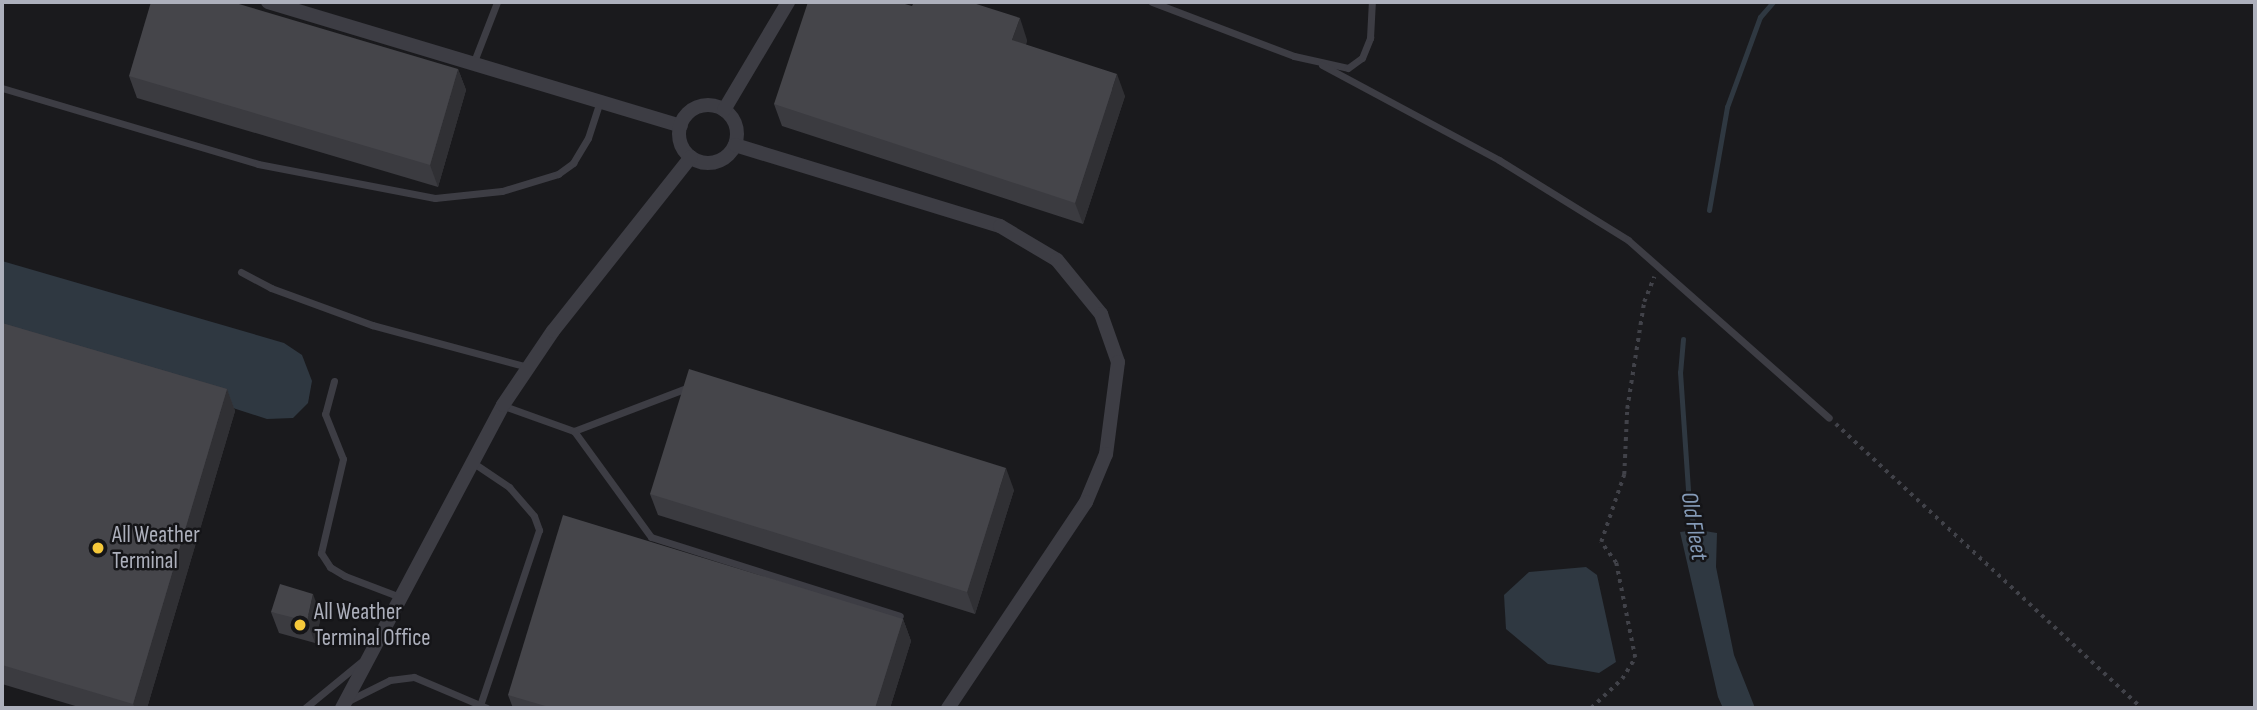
<!DOCTYPE html>
<html>
<head>
<meta charset="utf-8">
<style>
  body { margin:0 }
  #map { position:relative; width:2257px; height:710px; overflow:hidden; background:#1a1a1d; font-family:"Sofia Sans Condensed",sans-serif }
  div>[style] { position:absolute }
  .water>* { inset:0; background:#2f3841 }
  .stream>* { height:5px; margin:-2.5px; padding:0 2.5px; transform-origin:2.5px; border-radius:2.5px; background:#2f3841 }
  .path>* { height:3.5px; margin-top:-1.75px; transform-origin:0; background:repeating-linear-gradient(90deg,#414249 0 3.5px,transparent 0 8.5px) }
  .lane>* { height:7px; margin:-3.5px; padding:0 3.5px; transform-origin:3.5px; border-radius:3.5px; background:#3d3d44 }
  .street>* { height:14px; margin:-7px; padding:0 7px; transform-origin:7px; border-radius:7px; background:#3d3d44 }
  .street>.ring { margin:-7px; padding:0; box-sizing:content-box; background:none; border:14px solid #3d3d44; border-radius:50% }
  .wall>* { inset:0; background:#3b3b40 }
  .shaded-wall>* { inset:0; background:#303034 }
  .building>* { inset:0; background:#45454a }
  .dots>* { width:19px; height:19px; translate:-50% -50%; box-sizing:border-box; border:4px solid #151518; border-radius:50% }
  span { translate:-50% -50%; white-space:nowrap; text-align:center; line-height:1.15; -webkit-text-stroke:5px #151518; paint-order:stroke }
  .poi-label { font-size:23px; color:#adb0bc }
  .left { translate:0 -50%; text-align:left }
  .water-label { font-size:24px; color:#849ab7; font-style:italic }
  .frame { position:absolute; inset:0; border:4px solid #adb0bc; pointer-events:none }
</style>
</head>
<body>
<div id="map">
  <div class="water">
    <div style="clip-path:polygon(2px 261px,284px 343px,302px 355px,312px 381px,308px 403px,293px 418px,267px 419px,2px 333px)"></div>
    <div style="clip-path:polygon(1698px 530px,1717px 533px,1716px 567px,1734px 655px,1755px 708px,1723px 708px,1718px 697px,1680px 532px)"></div>
    <div style="clip-path:polygon(1586px 567px,1597px 575px,1616px 662px,1599px 673px,1548px 664px,1506px 629px,1504px 595px,1529px 572px)"></div>
  </div>
  <div class="stream">
    <div style="left:1709px;top:210px;width:105px;rotate:-80.1deg"></div>
    <div style="left:1727px;top:107px;width:96px;rotate:-69.9deg"></div>
    <div style="left:1760px;top:17px;width:20px;rotate:-49deg"></div>
    <div style="left:1683px;top:339px;width:33px;rotate:95deg"></div>
    <div style="left:1680px;top:372px;width:132px;rotate:86.1deg"></div>
    <div style="left:1689px;top:504px;width:34px;rotate:78deg"></div>
  </div>
  <div class="path">
    <div style="left:1836px;top:424px;width:417px;rotate:42.9deg"></div>
    <div style="left:1591px;top:708px;width:42px;rotate:-43.1deg"></div>
    <div style="left:1622px;top:679px;width:25px;rotate:-58deg"></div>
    <div style="left:1635px;top:658px;width:97px;rotate:-101.3deg"></div>
    <div style="left:1616px;top:563px;width:26px;rotate:-126deg"></div>
    <div style="left:1601px;top:542px;width:71px;rotate:-71.1deg"></div>
    <div style="left:1624px;top:475px;width:66px;rotate:-87.4deg"></div>
    <div style="left:1627px;top:409px;width:108px;rotate:-81deg"></div>
    <div style="left:1644px;top:302px;width:27px;rotate:-68deg"></div>
  </div>
  <div class="lane">
    <div style="left:1152px;top:2px;width:152px;rotate:20.8deg"></div>
    <div style="left:1294px;top:56px;width:55px;rotate:12.5deg"></div>
    <div style="left:1348px;top:68px;width:17px;rotate:-36deg"></div>
    <div style="left:1362px;top:58px;width:22px;rotate:-68deg"></div>
    <div style="left:1370px;top:38px;width:36px;rotate:-87deg"></div>
    <div style="left:473px;top:64px;width:66px;rotate:-68.8deg"></div>
    <div style="left:1322px;top:65px;width:201px;rotate:28.2deg"></div>
    <div style="left:1499px;top:160px;width:152px;rotate:31.8deg"></div>
    <div style="left:1628px;top:240px;width:268px;rotate:41.5deg"></div>
    <div style="left:2px;top:88px;width:267px;rotate:16.5deg"></div>
    <div style="left:258px;top:164px;width:180px;rotate:10.9deg"></div>
    <div style="left:435px;top:198px;width:67px;rotate:-6deg"></div>
    <div style="left:502px;top:191px;width:59px;rotate:-16.9deg"></div>
    <div style="left:558px;top:174px;width:19px;rotate:-36deg"></div>
    <div style="left:573px;top:163px;width:29px;rotate:-59deg"></div>
    <div style="left:588px;top:138px;width:38px;rotate:-72deg"></div>
    <div style="left:241px;top:272px;width:34px;rotate:28deg"></div>
    <div style="left:271px;top:288px;width:108px;rotate:20.1deg"></div>
    <div style="left:372px;top:325px;width:162px;rotate:15.1deg"></div>
    <div style="left:334px;top:381px;width:34px;rotate:105deg"></div>
    <div style="left:325px;top:414px;width:48px;rotate:68.2deg"></div>
    <div style="left:343px;top:459px;width:97px;rotate:103.2deg"></div>
    <div style="left:321px;top:553px;width:17px;rotate:57deg"></div>
    <div style="left:330px;top:567px;width:17px;rotate:31deg"></div>
    <div style="left:345px;top:576px;width:59px;rotate:20.9deg"></div>
    <div style="left:504px;top:406px;width:74px;rotate:19.7deg"></div>
    <div style="left:574px;top:431px;width:123px;rotate:-20.9deg"></div>
    <div style="left:574px;top:431px;width:131px;rotate:54deg"></div>
    <div style="left:651px;top:537px;width:261px;rotate:17.6deg"></div>
    <div style="left:472px;top:462px;width:45px;rotate:34deg"></div>
    <div style="left:509px;top:487px;width:38px;rotate:49deg"></div>
    <div style="left:534px;top:516px;width:15px;rotate:70deg"></div>
    <div style="left:539px;top:530px;width:185px;rotate:108.6deg"></div>
    <div style="left:480px;top:705px;width:8px;rotate:23deg"></div>
    <div style="left:350px;top:700px;width:45px;rotate:-26.6deg"></div>
    <div style="left:390px;top:680px;width:24px;rotate:-7deg"></div>
    <div style="left:414px;top:677px;width:72px;rotate:23deg"></div>
    <div style="left:305px;top:708px;width:72px;rotate:-39.4deg"></div>
  </div>
  <div class="street">
    <div style="left:268px;top:2px;width:431px;rotate:16.7deg"></div>
    <div class="ring" style="left:679px;top:105px;width:44px;height:44px"></div>
    <div style="left:724px;top:110px;width:126px;rotate:-59.3deg"></div>
    <div style="left:735px;top:145px;width:277px;rotate:17deg"></div>
    <div style="left:1000px;top:226px;width:66px;rotate:30.8deg"></div>
    <div style="left:1057px;top:260px;width:70px;rotate:50.8deg"></div>
    <div style="left:1101px;top:314px;width:51px;rotate:70.5deg"></div>
    <div style="left:1118px;top:362px;width:93px;rotate:97.4deg"></div>
    <div style="left:1106px;top:454px;width:52px;rotate:112.6deg"></div>
    <div style="left:1086px;top:502px;width:248px;rotate:123.8deg"></div>
    <div style="left:342px;top:708px;width:343px;rotate:-62deg"></div>
    <div style="left:503px;top:405px;width:89px;rotate:-56deg"></div>
    <div style="left:553px;top:331px;width:222px;rotate:-51.6deg"></div>
  </div>
  <div class="wall">
    <div style="clip-path:polygon(1027px 40px,1026px 45px,1125px 96px,1083px 224px,782px 126px,774px 104px)"></div>
    <div style="clip-path:polygon(458px 69px,466px 90px,438px 187px,137px 98px,129px 76px)"></div>
    <div style="clip-path:polygon(2px 323px,227px 389px,235px 411px,147px 708px,82px 708px,2px 684px)"></div>
    <div style="clip-path:polygon(1014px 490px,975px 614px,658px 515px,650px 494px)"></div>
    <div style="clip-path:polygon(271px 612px,321px 616px,315px 643px,279px 633px)"></div>
    <div style="clip-path:polygon(903px 619px,911px 641px,890px 708px,513px 708px,508px 695px)"></div>
  </div>
  <div class="shaded-wall">
    <div style="clip-path:polygon(1020px 18px,1027px 40px,1020px 62px,1012px 40px)"></div>
    <div style="clip-path:polygon(458px 69px,466px 90px,438px 187px,430px 165px)"></div>
    <div style="clip-path:polygon(1117px 74px,1125px 96px,1083px 224px,1075px 203px)"></div>
    <div style="clip-path:polygon(227px 389px,235px 411px,147px 708px,135px 708px,133px 704px)"></div>
    <div style="clip-path:polygon(1006px 468px,1014px 490px,975px 614px,967px 592px)"></div>
    <div style="clip-path:polygon(313px 594px,321px 616px,315px 643px,307px 621px)"></div>
    <div style="clip-path:polygon(903px 619px,911px 641px,890px 708px,875px 708px)"></div>
  </div>
  <div class="building">
    <div style="clip-path:polygon(151px 2px,232px 2px,458px 69px,430px 165px,129px 76px)"></div>
    <div style="clip-path:polygon(808px 2px,898px 2px,912px 6px,914px 2px,970px 2px,1020px 18px,1012px 40px,1117px 74px,1075px 203px,774px 104px)"></div>
    <div style="clip-path:polygon(2px 323px,227px 389px,133px 704px,2px 665px)"></div>
    <div style="clip-path:polygon(689px 369px,1006px 468px,967px 592px,650px 494px)"></div>
    <div style="clip-path:polygon(563px 515px,903px 619px,875px 708px,552px 708px,508px 695px)"></div>
    <div style="clip-path:polygon(280px 584px,313px 594px,307px 621px,271px 612px)"></div>
  </div>
  <div class="dots">
    <div style="left:98px;top:548px;background:#f5c83a"></div>
    <div style="left:300px;top:625px;background:#f5c83a"></div>
  </div>
  <div class="poi-label">
    <span class="left" style="left:112px;top:548px">All Weather<br>Terminal</span>
    <span class="left" style="left:314px;top:625px">All Weather<br>Terminal Office</span>
  </div>
  <div class="water-label">
    <span style="left:1694px;top:526px;rotate:81deg">Old Fleet</span>
  </div>
  <div class="frame"></div>
</div>
</body>
</html>
